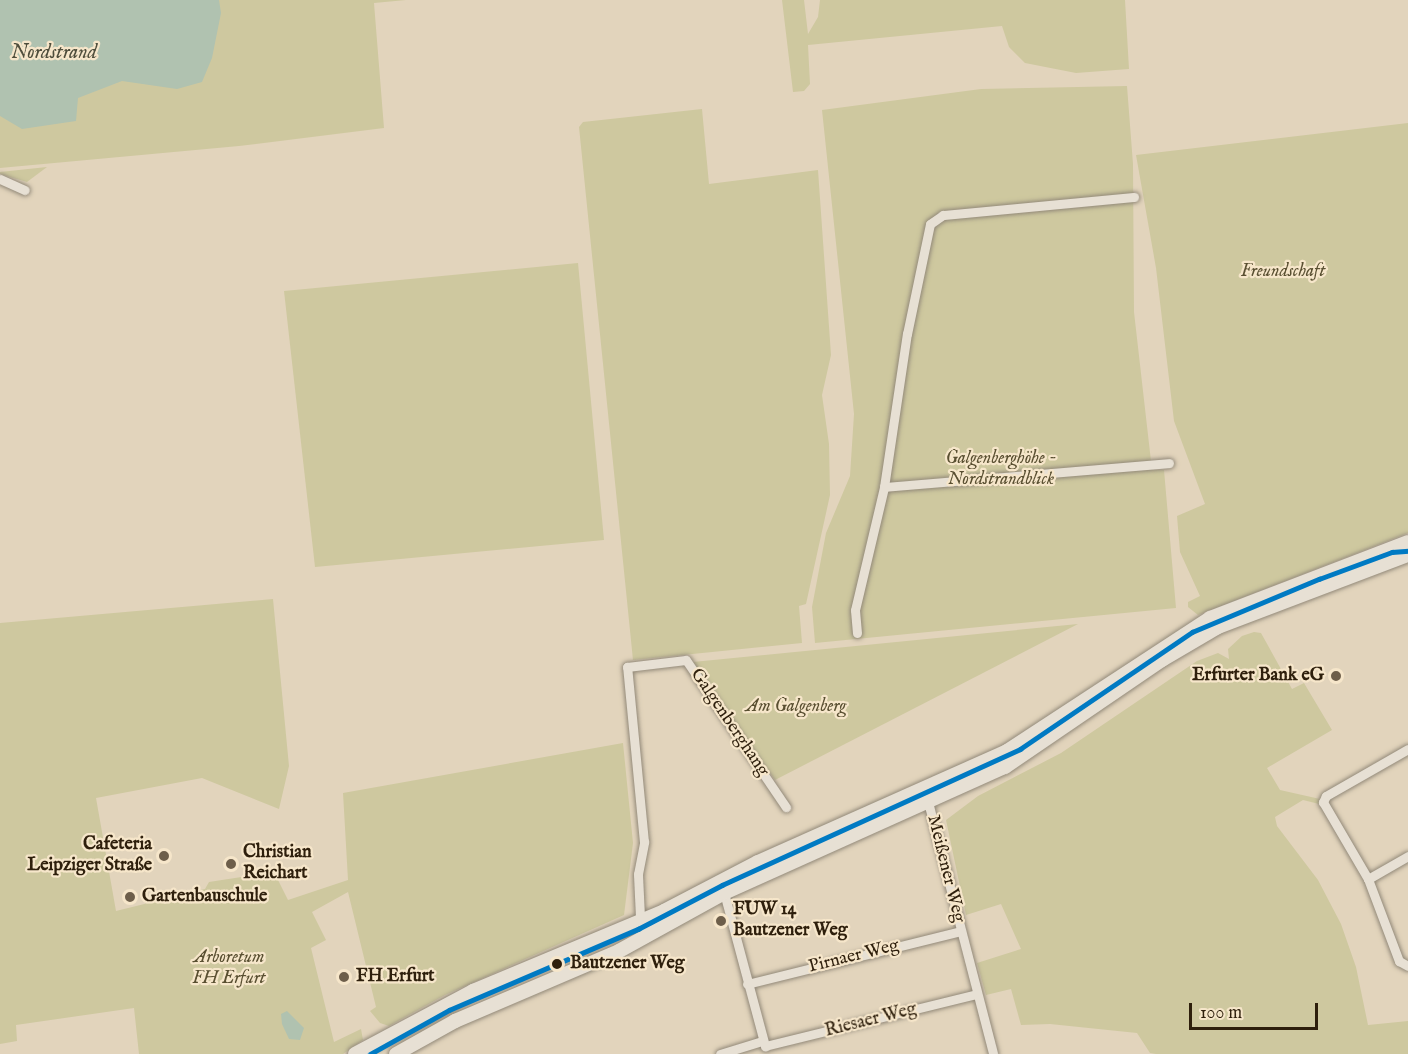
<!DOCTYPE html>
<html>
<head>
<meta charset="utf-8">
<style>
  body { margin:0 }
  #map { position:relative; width:1408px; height:1054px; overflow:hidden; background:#e2d4bc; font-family:"IM FELL English",serif }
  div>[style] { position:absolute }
  .green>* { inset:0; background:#cec89f }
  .water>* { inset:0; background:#b0c2b0 }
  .roads { filter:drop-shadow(0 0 2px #928979) drop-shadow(0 0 2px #928979) }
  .minor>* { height:9px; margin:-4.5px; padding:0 4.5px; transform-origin:4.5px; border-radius:4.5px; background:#e7e0d4 }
  .secondary>* { height:14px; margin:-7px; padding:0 7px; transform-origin:7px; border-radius:7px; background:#e7e0d4 }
  .tram-1>* { height:4.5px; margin:-2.25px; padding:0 2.25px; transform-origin:2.25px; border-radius:2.25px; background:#007ac3 }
  .dots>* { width:16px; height:16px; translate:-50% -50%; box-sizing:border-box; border:3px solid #f6e6ca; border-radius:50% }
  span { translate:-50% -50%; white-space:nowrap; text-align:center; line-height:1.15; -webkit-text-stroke:4.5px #f6e6ca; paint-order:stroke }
  .park-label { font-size:18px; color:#594f31; font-style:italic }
  .poi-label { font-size:18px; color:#2e1f0c; font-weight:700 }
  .right { translate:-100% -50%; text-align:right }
  .left { translate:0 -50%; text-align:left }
  .street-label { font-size:18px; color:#2e1f0c }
  .stop-label { font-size:18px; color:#2e1f0c; font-weight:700 }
  .water-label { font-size:20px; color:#4f4e3c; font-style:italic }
  .scale { position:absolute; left:1189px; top:1003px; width:129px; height:27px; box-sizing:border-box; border:3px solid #2e1f0c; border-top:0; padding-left:8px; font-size:18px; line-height:21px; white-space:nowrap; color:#2e1f0c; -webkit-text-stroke:4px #f6e6ca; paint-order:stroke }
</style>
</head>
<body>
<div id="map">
  <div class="green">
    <div style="clip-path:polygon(0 0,406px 0,374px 3px,384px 128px,239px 146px,0 168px)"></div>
    <div style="clip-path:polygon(782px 0,804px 0,808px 34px,818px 17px,820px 0,1125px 0,1129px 69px,1076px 73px,1025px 63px,1009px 47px,1002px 26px,808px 45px,810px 84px,804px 91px,793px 92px)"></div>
    <div style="clip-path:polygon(1127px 86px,1133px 164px,1134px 312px,1152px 470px,1164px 470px,1176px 608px,815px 643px,812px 607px,826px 533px,850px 476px,854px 414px,822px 110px,981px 89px)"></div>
    <div style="clip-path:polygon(702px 109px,709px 184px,818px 170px,831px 355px,822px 395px,829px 444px,830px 495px,806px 604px,799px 606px,802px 643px,633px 660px,579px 127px,583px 122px)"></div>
    <div style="clip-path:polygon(1408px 123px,1408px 533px,1198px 615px,1188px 607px,1188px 602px,1200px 596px,1180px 552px,1177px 516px,1205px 504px,1174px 421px,1156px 268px,1136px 155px)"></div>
    <div style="clip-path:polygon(47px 167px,27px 182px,0 174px,0 172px)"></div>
    <div style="clip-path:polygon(578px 263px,604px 540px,315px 567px,284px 291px)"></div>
    <div style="clip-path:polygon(273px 599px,289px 766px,279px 809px,202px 778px,96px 798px,116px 911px,205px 889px,209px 882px,274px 872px,288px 900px,348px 880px,343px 793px,623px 743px,633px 843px,624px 915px,445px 995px,389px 1026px,380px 1023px,370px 1011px,376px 1007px,348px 892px,312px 912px,326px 940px,311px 948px,334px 1042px,361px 1029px,363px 1040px,343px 1054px,139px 1054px,134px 1008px,16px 1025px,17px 1041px,0 1044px,0 623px)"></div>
    <div style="clip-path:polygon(1078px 624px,775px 780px,693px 662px)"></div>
    <div style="clip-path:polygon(1254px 632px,1261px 633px,1292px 689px,1304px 683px,1332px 730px,1267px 768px,1280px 790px,1320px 799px,1319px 804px,1303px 800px,1275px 817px,1277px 826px,1318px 880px,1341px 924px,1356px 967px,1368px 1025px,1408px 1021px,1408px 1054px,1156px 1054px,1150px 1053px,1137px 1033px,1050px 1024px,1021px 1025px,1011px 989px,986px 995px,977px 963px,1021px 949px,1001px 904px,966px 915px,946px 820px,978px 796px,1061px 753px,1197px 661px,1218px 653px,1229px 659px,1228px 649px,1242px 636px)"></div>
  </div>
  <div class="water">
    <div style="clip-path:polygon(0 0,219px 0,221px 13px,212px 58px,202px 82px,177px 89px,122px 81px,78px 98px,76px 121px,22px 129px,0 116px)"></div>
    <div style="clip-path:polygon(287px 1011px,304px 1028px,300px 1040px,289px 1039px,282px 1024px,281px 1014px)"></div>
  </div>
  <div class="roads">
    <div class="minor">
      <div style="left:0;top:179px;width:27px;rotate:24deg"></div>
      <div style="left:884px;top:487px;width:286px;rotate:-4.8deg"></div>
      <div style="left:857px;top:633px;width:23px;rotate:-95deg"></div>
      <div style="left:855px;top:610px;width:126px;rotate:-76.7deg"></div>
      <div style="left:884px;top:487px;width:155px;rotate:-81.5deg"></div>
      <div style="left:907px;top:334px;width:112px;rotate:-78.2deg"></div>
      <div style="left:930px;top:224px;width:16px;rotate:-35deg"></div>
      <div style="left:943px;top:215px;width:192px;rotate:-5.4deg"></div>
      <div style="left:1408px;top:749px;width:95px;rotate:150.2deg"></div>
      <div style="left:1326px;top:796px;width:7px;rotate:117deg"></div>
      <div style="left:1323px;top:802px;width:89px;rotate:59.7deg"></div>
      <div style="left:1368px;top:879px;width:88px;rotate:69.3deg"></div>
      <div style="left:1399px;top:961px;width:10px;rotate:29deg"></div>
      <div style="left:927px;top:798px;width:264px;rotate:75.5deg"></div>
      <div style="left:1368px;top:879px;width:46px;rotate:-29.9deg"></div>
      <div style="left:723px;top:889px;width:163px;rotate:75deg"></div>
      <div style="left:765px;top:1046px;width:218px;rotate:-13.8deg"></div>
      <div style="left:649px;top:936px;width:21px;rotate:-115deg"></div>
      <div style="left:640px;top:917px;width:43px;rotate:-92.7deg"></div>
      <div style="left:638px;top:874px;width:33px;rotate:-79deg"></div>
      <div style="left:644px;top:842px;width:176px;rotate:-95.5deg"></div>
      <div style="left:627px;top:667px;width:59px;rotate:-6.8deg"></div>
      <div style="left:686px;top:660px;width:178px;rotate:55.8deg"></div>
      <div style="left:747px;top:984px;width:220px;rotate:-13.9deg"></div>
      <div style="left:720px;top:1054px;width:44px;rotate:-17.2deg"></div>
    </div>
    <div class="secondary">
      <div style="left:355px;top:1054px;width:134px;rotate:-28.1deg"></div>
      <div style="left:473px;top:991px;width:207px;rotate:-22.7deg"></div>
      <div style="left:664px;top:911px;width:106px;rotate:-27.5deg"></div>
      <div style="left:758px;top:862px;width:273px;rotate:-24deg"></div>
      <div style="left:1007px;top:751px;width:243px;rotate:-33.2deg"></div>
      <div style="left:1210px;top:618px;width:212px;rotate:-21deg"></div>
      <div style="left:396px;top:1054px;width:68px;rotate:-29.2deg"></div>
      <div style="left:455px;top:1021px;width:178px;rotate:-23.1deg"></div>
      <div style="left:619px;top:951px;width:120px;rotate:-28.9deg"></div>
      <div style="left:724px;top:893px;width:308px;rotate:-24.2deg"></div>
      <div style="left:1005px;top:767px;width:190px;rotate:-34.3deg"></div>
      <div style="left:1162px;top:660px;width:65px;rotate:-30.5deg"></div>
      <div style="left:1218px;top:627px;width:203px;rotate:-20.8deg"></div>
    </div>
  </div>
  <div class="tram-1">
    <div style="left:370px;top:1054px;width:90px;rotate:-29.1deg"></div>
    <div style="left:449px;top:1010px;width:206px;rotate:-23.2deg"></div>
    <div style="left:638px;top:929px;width:95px;rotate:-27.6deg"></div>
    <div style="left:722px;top:885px;width:328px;rotate:-24.5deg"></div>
    <div style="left:1020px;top:749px;width:208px;rotate:-34.2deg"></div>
    <div style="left:1192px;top:632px;width:138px;rotate:-22.7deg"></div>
    <div style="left:1319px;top:579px;width:78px;rotate:-20.3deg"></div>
    <div style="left:1392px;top:552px;width:16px;rotate:-4deg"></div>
  </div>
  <div class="dots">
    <div style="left:1336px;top:676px;background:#6d5e4a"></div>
    <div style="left:164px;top:856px;background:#6d5e4a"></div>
    <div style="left:231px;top:864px;background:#6d5e4a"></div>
    <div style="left:130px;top:897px;background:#6d5e4a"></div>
    <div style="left:721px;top:921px;background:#6d5e4a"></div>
    <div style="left:557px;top:964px;background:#2e1f0c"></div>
    <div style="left:344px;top:977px;background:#6d5e4a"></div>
  </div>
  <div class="park-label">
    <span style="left:1283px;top:272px">Freundschaft</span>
    <span style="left:1001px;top:470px">Galgenberghöhe -<br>Nordstrandblick</span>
    <span style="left:796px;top:707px">Am Galgenberg</span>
    <span style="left:229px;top:969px">Arboretum<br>FH Erfurt</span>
  </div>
  <div class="poi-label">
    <span class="right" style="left:1324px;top:676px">Erfurter Bank eG</span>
    <span class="right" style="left:152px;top:856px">Cafeteria<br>Leipziger Straße</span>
    <span class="left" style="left:243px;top:864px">Christian<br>Reichart</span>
    <span class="left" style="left:142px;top:897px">Gartenbauschule</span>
    <span class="left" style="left:733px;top:921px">FUW 14<br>Bautzener Weg</span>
    <span class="left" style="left:356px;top:977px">FH Erfurt</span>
  </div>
  <div class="street-label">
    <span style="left:729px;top:723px;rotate:56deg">Galgenberghang</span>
    <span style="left:945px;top:869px;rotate:76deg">Meißener Weg</span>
    <span style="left:854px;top:957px;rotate:-14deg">Pirnaer Weg</span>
    <span style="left:871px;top:1021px;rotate:-14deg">Riesaer Weg</span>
  </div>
  <div class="stop-label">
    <span class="left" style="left:570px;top:964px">Bautzener Weg</span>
  </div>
  <div class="water-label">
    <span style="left:54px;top:52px">Nordstrand</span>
  </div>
  <div class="scale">100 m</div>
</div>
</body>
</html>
